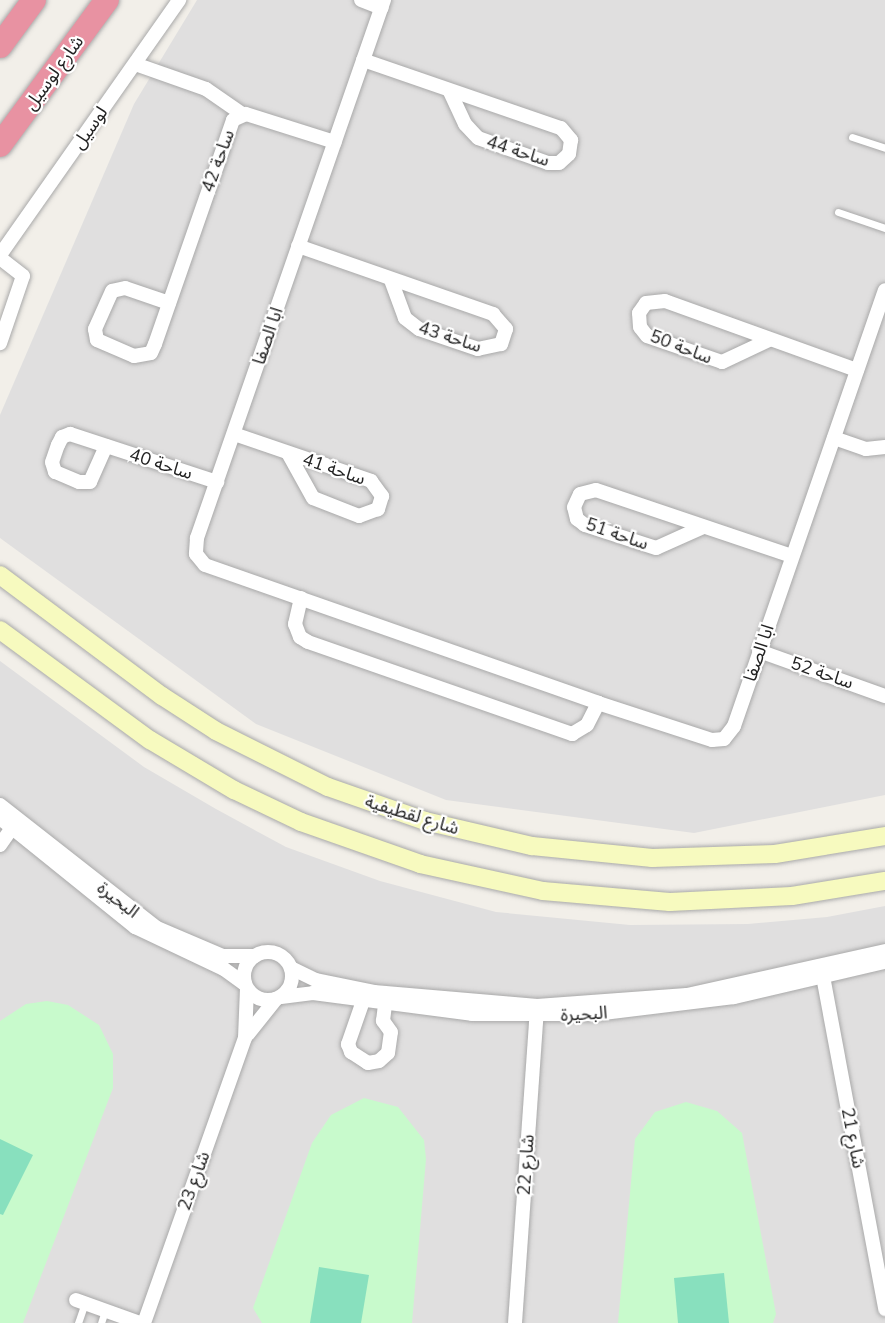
<!DOCTYPE html>
<html>
<head>
<meta charset="utf-8">
<style>
  body { margin:0 }
  #map { position:relative; width:885px; height:1323px; overflow:hidden; background:#f2efe9; font-family:"Nunito Sans","Noto Sans Arabic",sans-serif }
  div>[style] { position:absolute }
  .residential>* { inset:0; background:#e0dfdf }
  .park>* { inset:0; background:#c8facc }
  .pitch>* { inset:0; background:#88e0be }
  .roads { filter:drop-shadow(0 0 2px #a9a9a9) drop-shadow(0 0 2px #a9a9a9) }
  .lane>* { height:7px; margin:-3.5px; padding:0 3.5px; transform-origin:3.5px; border-radius:3.5px; background:#fff }
  .street>* { height:14px; margin:-7px; padding:0 7px; transform-origin:7px; border-radius:7px; background:#fff }
  .street>.ring { margin:-7px; padding:0; box-sizing:content-box; background:none; border:14px solid #fff; border-radius:50% }
  .secondary>* { height:18px; margin:-9px; padding:0 9px; transform-origin:9px; border-radius:9px; background:#f7fabf }
  .highway>* { height:24px; margin:-12px; padding:0 12px; transform-origin:12px; border-radius:12px; background:#e892a2 }
  span { translate:-50% -50%; white-space:nowrap; text-align:center; line-height:1.15; -webkit-text-stroke:4.5px #fff; paint-order:stroke }
  .street-label { font-size:18px; color:#222 }
</style>
</head>
<body>
<div id="map">
  <div class="residential">
    <div style="clip-path:polygon(197px 0,885px 0,885px 795px,694px 833px,446px 800px,256px 724px,0 538px,0 415px,134px 104px)"></div>
    <div style="clip-path:polygon(0 661px,144px 767px,216px 809px,286px 847px,380px 881px,496px 912px,630px 925px,748px 924px,827px 917px,885px 906px,885px 1323px,0 1323px)"></div>
  </div>
  <div class="park">
    <div style="clip-path:polygon(47px 1001px,68px 1005px,99px 1025px,113px 1054px,113px 1088px,23px 1323px,0 1323px,0 1021px,26px 1004px)"></div>
    <div style="clip-path:polygon(364px 1098px,398px 1107px,424px 1140px,426px 1159px,412px 1323px,262px 1323px,253px 1308px,312px 1143px,331px 1115px)"></div>
    <div style="clip-path:polygon(686px 1102px,717px 1111px,742px 1133px,776px 1314px,773px 1323px,618px 1323px,635px 1139px,655px 1112px)"></div>
  </div>
  <div class="pitch">
    <div style="clip-path:polygon(0 1139px,33px 1155px,3px 1215px,0 1214px)"></div>
    <div style="clip-path:polygon(319px 1267px,369px 1275px,361px 1323px,310px 1323px)"></div>
    <div style="clip-path:polygon(724px 1273px,729px 1323px,678px 1323px,674px 1278px)"></div>
  </div>
  <div class="roads">
    <div class="lane">
      <div style="left:852px;top:137px;width:35px;rotate:18deg"></div>
      <div style="left:838px;top:212px;width:50px;rotate:18.8deg"></div>
      <div style="left:78px;top:1323px;width:21px;rotate:-71deg"></div>
      <div style="left:101px;top:1323px;width:13px;rotate:-72deg"></div>
    </div>
    <div class="street">
      <div style="left:361px;top:0;width:22px;rotate:21deg"></div>
      <div style="left:384px;top:0;width:570px;rotate:109.17deg"></div>
      <div style="left:197px;top:538px;width:16px;rotate:94deg"></div>
      <div style="left:196px;top:554px;width:14px;rotate:51deg"></div>
      <div style="left:205px;top:565px;width:417px;rotate:19.3deg"></div>
      <div style="left:598px;top:703px;width:120px;rotate:18deg"></div>
      <div style="left:712px;top:740px;width:12px;rotate:-5deg"></div>
      <div style="left:724px;top:739px;width:16px;rotate:-52deg"></div>
      <div style="left:734px;top:726px;width:461px;rotate:-70.9deg"></div>
      <div style="left:363px;top:60px;width:209px;rotate:19deg"></div>
      <div style="left:561px;top:128px;width:16px;rotate:50deg"></div>
      <div style="left:571px;top:140px;width:14px;rotate:98deg"></div>
      <div style="left:569px;top:154px;width:13px;rotate:138deg"></div>
      <div style="left:559px;top:163px;width:11px;rotate:180deg"></div>
      <div style="left:548px;top:163px;width:74px;rotate:-160.3deg"></div>
      <div style="left:478px;top:138px;width:19px;rotate:-133deg"></div>
      <div style="left:465px;top:124px;width:35px;rotate:-115deg"></div>
      <div style="left:135px;top:64px;width:75px;rotate:19.4deg"></div>
      <div style="left:206px;top:89px;width:44px;rotate:34.8deg"></div>
      <div style="left:298px;top:246px;width:207px;rotate:19.2deg"></div>
      <div style="left:493px;top:314px;width:20px;rotate:49deg"></div>
      <div style="left:506px;top:329px;width:16px;rotate:108deg"></div>
      <div style="left:501px;top:344px;width:24px;rotate:168deg"></div>
      <div style="left:478px;top:349px;width:62px;rotate:-161.3deg"></div>
      <div style="left:419px;top:329px;width:18px;rotate:-142deg"></div>
      <div style="left:405px;top:318px;width:40px;rotate:-110.2deg"></div>
      <div style="left:0;top:255px;width:312px;rotate:-54.9deg"></div>
      <div style="left:0;top:258px;width:29px;rotate:38deg"></div>
      <div style="left:23px;top:276px;width:71px;rotate:108.9deg"></div>
      <div style="left:169px;top:303px;width:46px;rotate:-161.2deg"></div>
      <div style="left:125px;top:288px;width:13px;rotate:167deg"></div>
      <div style="left:112px;top:291px;width:42px;rotate:114.1deg"></div>
      <div style="left:95px;top:329px;width:11px;rotate:80deg"></div>
      <div style="left:97px;top:340px;width:40px;rotate:23.4deg"></div>
      <div style="left:134px;top:356px;width:17px;rotate:-10deg"></div>
      <div style="left:151px;top:353px;width:10px;rotate:-66deg"></div>
      <div style="left:155px;top:344px;width:237px;rotate:-70.8deg"></div>
      <div style="left:233px;top:120px;width:14px;rotate:-25deg"></div>
      <div style="left:246px;top:114px;width:93px;rotate:17.5deg"></div>
      <div style="left:769px;top:340px;width:52px;rotate:154.9deg"></div>
      <div style="left:722px;top:362px;width:79px;rotate:-160.9deg"></div>
      <div style="left:647px;top:336px;width:11px;rotate:-128deg"></div>
      <div style="left:640px;top:327px;width:14px;rotate:-94deg"></div>
      <div style="left:639px;top:313px;width:12px;rotate:-55deg"></div>
      <div style="left:646px;top:303px;width:19px;rotate:-6deg"></div>
      <div style="left:665px;top:301px;width:204px;rotate:19.8deg"></div>
      <div style="left:234px;top:434px;width:145px;rotate:18.9deg"></div>
      <div style="left:371px;top:481px;width:19px;rotate:54deg"></div>
      <div style="left:382px;top:496px;width:14px;rotate:107deg"></div>
      <div style="left:378px;top:509px;width:20px;rotate:160deg"></div>
      <div style="left:359px;top:516px;width:49px;rotate:-158.6deg"></div>
      <div style="left:313px;top:498px;width:51px;rotate:-119.1deg"></div>
      <div style="left:834px;top:438px;width:34px;rotate:19deg"></div>
      <div style="left:866px;top:449px;width:19px;rotate:-6deg"></div>
      <div style="left:106px;top:446px;width:39px;rotate:114deg"></div>
      <div style="left:90px;top:482px;width:11px;rotate:180deg"></div>
      <div style="left:79px;top:482px;width:26px;rotate:-157deg"></div>
      <div style="left:55px;top:472px;width:10px;rotate:-107deg"></div>
      <div style="left:52px;top:462px;width:18px;rotate:-71deg"></div>
      <div style="left:58px;top:445px;width:9px;rotate:-63deg"></div>
      <div style="left:62px;top:437px;width:9px;rotate:-21deg"></div>
      <div style="left:70px;top:434px;width:155px;rotate:18.1deg"></div>
      <div style="left:703px;top:527px;width:51px;rotate:155.9deg"></div>
      <div style="left:656px;top:548px;width:75px;rotate:-162.1deg"></div>
      <div style="left:585px;top:525px;width:10px;rotate:-143deg"></div>
      <div style="left:577px;top:519px;width:12px;rotate:-104deg"></div>
      <div style="left:574px;top:507px;width:14px;rotate:-65deg"></div>
      <div style="left:580px;top:494px;width:16px;rotate:-14deg"></div>
      <div style="left:596px;top:490px;width:207px;rotate:18.6deg"></div>
      <div style="left:301px;top:598px;width:27px;rotate:103deg"></div>
      <div style="left:295px;top:624px;width:14px;rotate:69deg"></div>
      <div style="left:300px;top:637px;width:9px;rotate:32deg"></div>
      <div style="left:308px;top:642px;width:280px;rotate:19.2deg"></div>
      <div style="left:572px;top:734px;width:17px;rotate:-31deg"></div>
      <div style="left:587px;top:725px;width:25px;rotate:-63deg"></div>
      <div style="left:759px;top:651px;width:134px;rotate:19.7deg"></div>
      <div style="left:0;top:805px;width:199px;rotate:38.1deg"></div>
      <div style="left:157px;top:928px;width:72px;rotate:23deg"></div>
      <div style="left:223px;top:956px;width:32px"></div>
      <div style="left:0;top:818px;width:174px;rotate:38.9deg"></div>
      <div style="left:135px;top:927px;width:98px;rotate:25.3deg"></div>
      <div style="left:224px;top:969px;width:26px;rotate:36deg"></div>
      <div style="left:0;top:845px;width:28px;rotate:-55deg"></div>
      <div class="ring" style="left:244px;top:952px;width:34px;height:34px"></div>
      <div style="left:291px;top:968px;width:28px;rotate:26deg"></div>
      <div style="left:316px;top:980px;width:59px;rotate:11.7deg"></div>
      <div style="left:374px;top:992px;width:164px;rotate:4.9deg"></div>
      <div style="left:537px;top:1006px;width:150px;rotate:-4.2deg"></div>
      <div style="left:687px;top:995px;width:203px;rotate:-12.5deg"></div>
      <div style="left:822px;top:971px;width:344px;rotate:79.4deg"></div>
      <div style="left:281px;top:997px;width:32px;rotate:-7deg"></div>
      <div style="left:313px;top:993px;width:160px;rotate:7.5deg"></div>
      <div style="left:472px;top:1014px;width:123px"></div>
      <div style="left:595px;top:1014px;width:140px;rotate:-7deg"></div>
      <div style="left:734px;top:997px;width:155px;rotate:-13.1deg"></div>
      <div style="left:363px;top:1001px;width:46px;rotate:109.2deg"></div>
      <div style="left:348px;top:1044px;width:9px;rotate:69deg"></div>
      <div style="left:351px;top:1052px;width:20px;rotate:33deg"></div>
      <div style="left:368px;top:1063px;width:11px;rotate:-10deg"></div>
      <div style="left:379px;top:1061px;width:12px;rotate:-42deg"></div>
      <div style="left:388px;top:1053px;width:21px;rotate:-82deg"></div>
      <div style="left:391px;top:1032px;width:14px;rotate:-126deg"></div>
      <div style="left:383px;top:1021px;width:16px;rotate:-83deg"></div>
      <div style="left:248px;top:1034px;width:45px;rotate:-51.3deg"></div>
      <div style="left:76px;top:1300px;width:68px;rotate:19.8deg"></div>
      <div style="left:144px;top:1323px;width:302px;rotate:-70.5deg"></div>
      <div style="left:245px;top:1038px;width:49px;rotate:-87.7deg"></div>
      <div style="left:515px;top:1323px;width:316px;rotate:-86deg"></div>
    </div>
    <div class="secondary">
      <div style="left:0;top:575px;width:202px;rotate:36.8deg"></div>
      <div style="left:162px;top:696px;width:64px;rotate:32.9deg"></div>
      <div style="left:216px;top:731px;width:125px;rotate:26.6deg"></div>
      <div style="left:328px;top:787px;width:103px;rotate:19.3deg"></div>
      <div style="left:425px;top:821px;width:110px;rotate:13.2deg"></div>
      <div style="left:532px;top:846px;width:121px;rotate:5.7deg"></div>
      <div style="left:652px;top:858px;width:123px;rotate:-1.9deg"></div>
      <div style="left:775px;top:854px;width:111px;rotate:-9.3deg"></div>
      <div style="left:0;top:630px;width:186px;rotate:36.3deg"></div>
      <div style="left:150px;top:740px;width:98px;rotate:30.8deg"></div>
      <div style="left:234px;top:790px;width:74px;rotate:25.5deg"></div>
      <div style="left:301px;top:822px;width:126px;rotate:19.4deg"></div>
      <div style="left:420px;top:864px;width:126px;rotate:12.4deg"></div>
      <div style="left:543px;top:891px;width:127px;rotate:5deg"></div>
      <div style="left:670px;top:902px;width:122px;rotate:-2.8deg"></div>
      <div style="left:792px;top:896px;width:94px;rotate:-9.2deg"></div>
    </div>
    <div class="highway">
      <div style="left:0;top:46px;width:57px;rotate:-53.5deg"></div>
      <div style="left:0;top:145px;width:180px;rotate:-53.6deg"></div>
    </div>
  </div>
  <div class="street-label">
    <span style="left:54px;top:73px;rotate:-54deg">شارع لوسيل</span>
    <span style="left:90px;top:128px;rotate:-55deg">لوسيل</span>
    <span style="left:518px;top:151px;rotate:18deg">ساحة 44</span>
    <span style="left:218px;top:161px;rotate:-70deg">ساحة 42</span>
    <span style="left:268px;top:336px;rotate:-71deg">ابا الصفا</span>
    <span style="left:450px;top:337px;rotate:18deg">ساحة 43</span>
    <span style="left:681px;top:347px;rotate:21deg">ساحة 50</span>
    <span style="left:161px;top:464px;rotate:18deg">ساحة 40</span>
    <span style="left:334px;top:469px;rotate:19deg">ساحة 41</span>
    <span style="left:617px;top:534px;rotate:19deg">ساحة 51</span>
    <span style="left:759px;top:653px;rotate:-71deg">ابا الصفا</span>
    <span style="left:822px;top:673px;rotate:19deg">ساحة 52</span>
    <span style="left:412px;top:815px;rotate:17deg">شارع لقطيفية</span>
    <span style="left:118px;top:900px;rotate:38deg">البحيرة</span>
    <span style="left:584px;top:1014px;rotate:-3deg">البحيرة</span>
    <span style="left:853px;top:1138px;rotate:79deg">شارع 21</span>
    <span style="left:526px;top:1165px;rotate:-86deg">شارع 22</span>
    <span style="left:194px;top:1181px;rotate:-70deg">شارع 23</span>
  </div>
</div>
</body>
</html>
